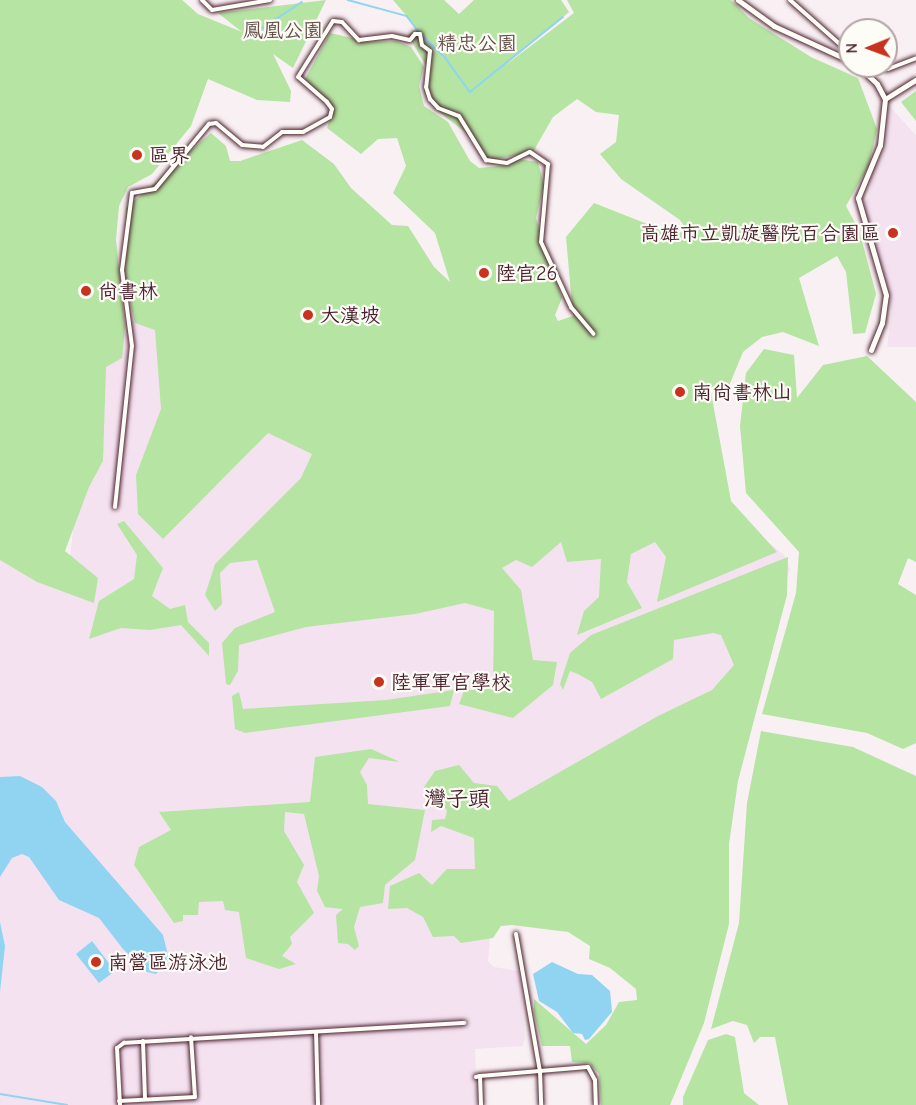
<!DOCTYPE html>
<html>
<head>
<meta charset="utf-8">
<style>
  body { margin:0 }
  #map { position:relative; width:916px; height:1105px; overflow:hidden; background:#f9f0f4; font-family:"Comic Neue","LXGW WenKai TC",sans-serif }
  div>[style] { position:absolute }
  .built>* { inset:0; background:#f5e2f1 }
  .green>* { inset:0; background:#b5e4a3 }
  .water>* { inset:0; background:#90d4f2 }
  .stream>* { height:1.5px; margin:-0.75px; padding:0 0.75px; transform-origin:0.75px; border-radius:0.75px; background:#90d4f2 }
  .roads { filter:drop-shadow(0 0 2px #4a1f2b) drop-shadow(0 0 2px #4a1f2b) }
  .minor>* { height:4px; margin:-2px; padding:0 2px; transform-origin:2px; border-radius:2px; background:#fdfcf7 }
  .tertiary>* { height:5px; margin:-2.5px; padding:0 2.5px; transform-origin:2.5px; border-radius:2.5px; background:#fdfcf7 }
  .dots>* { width:16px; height:16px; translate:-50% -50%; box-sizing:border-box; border:3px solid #fdfcf7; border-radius:50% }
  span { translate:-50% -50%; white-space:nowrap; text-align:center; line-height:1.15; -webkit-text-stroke:4.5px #fdfcf7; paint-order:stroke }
  .park-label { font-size:20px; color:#655049 }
  .poi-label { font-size:20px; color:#4a1f2b }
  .left { translate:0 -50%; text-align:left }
  .right { translate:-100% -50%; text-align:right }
  .quarter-label { font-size:22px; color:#4a1f2b }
  .north { position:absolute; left:838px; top:18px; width:60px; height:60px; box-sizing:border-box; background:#fdfcf7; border:2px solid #b5a4a5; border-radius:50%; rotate:269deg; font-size:16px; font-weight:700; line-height:24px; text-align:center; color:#4a1f2b }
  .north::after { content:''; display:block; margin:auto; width:21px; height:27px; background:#c8321e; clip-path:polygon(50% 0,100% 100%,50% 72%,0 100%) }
</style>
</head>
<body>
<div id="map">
  <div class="built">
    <div style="clip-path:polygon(889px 106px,916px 135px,916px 347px,887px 347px,892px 311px,885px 277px,862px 206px,869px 196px,871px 182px,868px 181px,887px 146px)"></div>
    <div style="clip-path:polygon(158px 289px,701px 463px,749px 526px,784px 555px,790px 569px,765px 654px,491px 928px,488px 961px,494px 967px,519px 971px,525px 1037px,523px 1046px,475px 1049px,477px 1105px,0 1105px,0 546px,69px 564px,102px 297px)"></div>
  </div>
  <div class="green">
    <div style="clip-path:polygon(0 0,182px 0,198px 14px,242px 32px,218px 13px,326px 0,293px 68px,273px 54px,291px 91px,290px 102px,257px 100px,208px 79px,191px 126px,152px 174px,128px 187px,119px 206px,116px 240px,125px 327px,122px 358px,106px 367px,103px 461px,89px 487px,65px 551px,98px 578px,94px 603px,37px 582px,0 560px)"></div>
    <div style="clip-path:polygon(393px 0,444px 0,459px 14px,474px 0,561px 0,569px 12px,503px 67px,574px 13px,567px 0,731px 0,749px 18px,811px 57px,858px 78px,877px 129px,869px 165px,846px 206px,859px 230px,876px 294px,865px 333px,853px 334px,846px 272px,837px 256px,799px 278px,819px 346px,783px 332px,762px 337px,743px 352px,729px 386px,710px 387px,731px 501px,777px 552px,657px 602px,666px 557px,655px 542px,631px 554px,627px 582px,642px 608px,577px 635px,584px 611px,599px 597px,601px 559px,567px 562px,561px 542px,532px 567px,516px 560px,502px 568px,521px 590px,533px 660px,557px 662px,553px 685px,513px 718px,459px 704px,464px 691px,493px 687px,494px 611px,465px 603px,415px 614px,306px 627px,239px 645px,238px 671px,230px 685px,226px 684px,222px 643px,235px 628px,275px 612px,257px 560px,230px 563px,220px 573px,222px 604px,215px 611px,205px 595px,215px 564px,301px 478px,312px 454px,268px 433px,163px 539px,138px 514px,136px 475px,161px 409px,155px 330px,135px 323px,125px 282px,126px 208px,211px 133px,226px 146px,230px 161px,240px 161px,302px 140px,334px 164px,351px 188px,392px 225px,408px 226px,434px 267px,450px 282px,435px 233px,393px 193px,406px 166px,397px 138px,378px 139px,361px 154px,327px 128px,333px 108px,305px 79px,330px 33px,370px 42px,396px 41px,411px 47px,424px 67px,419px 86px,424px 106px,448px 122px,470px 161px,479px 168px,510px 165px,518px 159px,538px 162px,544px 185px,536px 218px,562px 298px,555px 315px,558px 321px,573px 316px,566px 237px,594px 203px,665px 231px,689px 233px,680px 220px,621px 179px,600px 154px,616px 142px,619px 115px,596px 112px,577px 99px,553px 117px,533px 152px,490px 160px,464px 131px,435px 109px,424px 92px,428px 69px,408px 35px,417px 28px)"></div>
    <div style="clip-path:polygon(916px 91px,916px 121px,901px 102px)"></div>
    <div style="clip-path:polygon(764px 349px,794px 355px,797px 398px,823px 365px,867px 356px,916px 402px,916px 562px,908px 558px,898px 584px,916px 595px,916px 743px,903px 749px,867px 733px,762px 714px,796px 593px,799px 552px,746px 493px,740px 426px,746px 373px)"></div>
    <div style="clip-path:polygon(124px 521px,163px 568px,152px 596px,170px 609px,185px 605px,188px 622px,209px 643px,209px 656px,181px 625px,150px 630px,121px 628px,89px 639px,99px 601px,134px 579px,137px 555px,117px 524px)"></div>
    <div style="clip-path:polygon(788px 557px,787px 595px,738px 781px,729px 844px,729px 924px,704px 1023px,670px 1105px,601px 1105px,599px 1074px,589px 1063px,572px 1062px,570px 1046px,542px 1046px,534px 1012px,534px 999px,586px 1044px,606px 1025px,619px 1002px,637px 1000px,636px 989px,610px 968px,589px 959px,590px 946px,568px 932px,512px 925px,501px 926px,493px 938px,461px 943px,454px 936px,433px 937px,423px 917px,407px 908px,388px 909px,390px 886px,419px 873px,432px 885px,447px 869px,475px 869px,474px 838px,441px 826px,431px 832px,432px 820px,445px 819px,447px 811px,442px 802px,430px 798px,424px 787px,435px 771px,459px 765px,474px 783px,497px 786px,509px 801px,658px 716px,712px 690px,734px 665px,721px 635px,713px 633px,674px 640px,673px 659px,601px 699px,592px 682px,578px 674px,570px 671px,563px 690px,560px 684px,570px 653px,591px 635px)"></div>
    <div style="clip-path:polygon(454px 690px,450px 706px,245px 733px,235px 729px,232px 696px,239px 692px,243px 709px,386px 700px)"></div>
    <div style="clip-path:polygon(761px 731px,853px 747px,916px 776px,916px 1105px,788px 1105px,775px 1037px,760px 1037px,754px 1043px,747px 1025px,733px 1021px,711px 1029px,739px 923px,747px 803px)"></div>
    <div style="clip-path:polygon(371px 749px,400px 762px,369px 758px,360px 772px,367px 785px,368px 804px,425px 810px,415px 860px,385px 885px,383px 903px,360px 907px,354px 927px,359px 946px,355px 950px,348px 944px,338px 943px,336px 915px,343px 909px,325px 907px,317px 891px,319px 876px,304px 814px,285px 812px,284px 831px,304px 865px,297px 882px,314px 913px,290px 937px,292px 944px,282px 956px,296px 964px,279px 969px,246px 958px,239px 912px,225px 910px,223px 901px,199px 902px,198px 915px,183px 915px,183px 921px,174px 923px,134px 865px,139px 847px,171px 830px,159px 812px,310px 802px,315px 757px)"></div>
    <div style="clip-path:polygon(726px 1034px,735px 1037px,744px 1093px,759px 1105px,683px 1105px,683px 1097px,708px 1040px)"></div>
  </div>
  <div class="water">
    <div style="clip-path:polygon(20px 776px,42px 787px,56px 801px,65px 822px,163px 935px,169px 959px,156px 974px,147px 972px,123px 949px,99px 918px,59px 900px,29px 857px,22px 854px,12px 858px,0 877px,0 777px)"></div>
    <div style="clip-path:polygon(0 922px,5px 946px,0 992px)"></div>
    <div style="clip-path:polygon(92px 941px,115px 971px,99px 983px,76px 954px)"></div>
    <div style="clip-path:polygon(552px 962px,578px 974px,592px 975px,610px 991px,612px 1012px,589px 1039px,585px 1040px,582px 1034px,573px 1033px,557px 1012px,539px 1001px,533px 974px)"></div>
  </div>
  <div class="stream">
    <div style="left:348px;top:0;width:61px;rotate:15.2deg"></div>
    <div style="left:407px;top:16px;width:20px;rotate:53deg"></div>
    <div style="left:423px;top:36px;width:30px;rotate:44deg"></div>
    <div style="left:445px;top:57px;width:43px;rotate:54.5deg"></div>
    <div style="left:470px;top:92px;width:119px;rotate:-38.9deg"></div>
    <div style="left:244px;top:40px;width:69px;rotate:-33.2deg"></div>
    <div style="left:0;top:1094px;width:68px;rotate:9.3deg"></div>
  </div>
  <div class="roads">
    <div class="minor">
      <div style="left:202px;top:0;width:14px;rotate:45deg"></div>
      <div style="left:212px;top:10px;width:59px;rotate:-9.8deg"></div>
      <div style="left:790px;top:0;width:80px;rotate:41.5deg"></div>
      <div style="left:872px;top:66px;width:16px;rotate:11deg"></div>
      <div style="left:888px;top:69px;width:30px;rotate:-21deg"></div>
      <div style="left:115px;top:507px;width:162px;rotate:-84deg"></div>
      <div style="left:132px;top:346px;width:77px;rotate:-97.5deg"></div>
      <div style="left:122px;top:270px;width:78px;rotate:-82.6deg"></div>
      <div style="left:132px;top:193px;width:23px;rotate:-10deg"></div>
      <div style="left:155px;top:189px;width:85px;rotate:-50.3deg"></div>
      <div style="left:209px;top:124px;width:7px;rotate:-8deg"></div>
      <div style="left:216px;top:123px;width:34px;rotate:40deg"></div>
      <div style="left:242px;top:145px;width:21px;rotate:5deg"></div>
      <div style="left:263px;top:147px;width:24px;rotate:-38deg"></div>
      <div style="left:282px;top:132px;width:21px"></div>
      <div style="left:303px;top:132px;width:31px;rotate:-29deg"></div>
      <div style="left:330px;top:117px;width:8px;rotate:-76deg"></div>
      <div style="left:332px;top:109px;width:9px;rotate:-126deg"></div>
      <div style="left:327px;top:102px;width:38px;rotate:-139deg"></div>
      <div style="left:298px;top:77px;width:66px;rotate:-58deg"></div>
      <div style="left:333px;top:21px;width:9px;rotate:6deg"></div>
      <div style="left:342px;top:22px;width:25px;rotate:47deg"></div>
      <div style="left:359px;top:40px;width:33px;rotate:-7deg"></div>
      <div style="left:392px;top:36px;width:18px;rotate:13deg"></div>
      <div style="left:410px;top:40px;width:8px;rotate:-50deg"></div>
      <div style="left:415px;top:34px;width:5px"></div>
      <div style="left:420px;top:34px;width:11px;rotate:80deg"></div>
      <div style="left:422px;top:45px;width:10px;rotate:37deg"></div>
      <div style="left:430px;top:51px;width:36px;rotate:96deg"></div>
      <div style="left:426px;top:87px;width:13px;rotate:72deg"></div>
      <div style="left:430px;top:99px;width:12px;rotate:48deg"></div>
      <div style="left:438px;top:108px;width:22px;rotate:21deg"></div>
      <div style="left:459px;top:116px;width:52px;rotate:58.5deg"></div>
      <div style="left:486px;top:160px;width:21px;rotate:8deg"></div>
      <div style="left:507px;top:163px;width:25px;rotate:-26deg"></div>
      <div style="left:530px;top:152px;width:22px;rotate:34deg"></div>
      <div style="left:548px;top:164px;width:78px;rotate:95.1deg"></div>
      <div style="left:541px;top:242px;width:72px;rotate:65.2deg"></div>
      <div style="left:571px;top:307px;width:35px;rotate:50deg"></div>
      <div style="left:516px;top:934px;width:139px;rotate:80.1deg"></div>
      <div style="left:540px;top:1071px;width:34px;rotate:88deg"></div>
      <div style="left:316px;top:1032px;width:73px;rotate:88.4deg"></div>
      <div style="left:143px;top:1041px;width:58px;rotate:88deg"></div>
      <div style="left:480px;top:1076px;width:108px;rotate:-4.8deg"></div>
      <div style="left:588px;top:1067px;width:15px;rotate:62deg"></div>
      <div style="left:595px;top:1080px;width:25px;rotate:88deg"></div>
      <div style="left:476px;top:1077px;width:4px;rotate:-14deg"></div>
      <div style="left:480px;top:1076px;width:29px;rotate:88deg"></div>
      <div style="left:119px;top:1101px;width:76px;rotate:-3deg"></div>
      <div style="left:195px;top:1097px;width:60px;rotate:-93.8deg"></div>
      <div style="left:120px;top:1105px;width:57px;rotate:-93deg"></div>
      <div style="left:117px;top:1048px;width:9px;rotate:-36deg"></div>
      <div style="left:124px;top:1043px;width:341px;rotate:-3.4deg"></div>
    </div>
    <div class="tertiary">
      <div style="left:738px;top:0;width:44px;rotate:35.8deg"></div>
      <div style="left:774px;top:26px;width:84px;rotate:24.7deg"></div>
      <div style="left:858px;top:66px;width:26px;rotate:43deg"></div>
      <div style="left:877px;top:84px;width:17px;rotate:62deg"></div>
      <div style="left:871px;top:350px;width:29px;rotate:-68deg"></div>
      <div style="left:882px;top:323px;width:28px;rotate:-82deg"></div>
      <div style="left:886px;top:295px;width:101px;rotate:-106.1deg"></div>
      <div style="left:858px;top:198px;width:57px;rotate:-67.5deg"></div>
      <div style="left:880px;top:145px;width:46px;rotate:-83.8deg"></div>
      <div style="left:885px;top:99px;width:36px;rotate:-32deg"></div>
    </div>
  </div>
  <div class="dots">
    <div style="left:137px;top:155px;background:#c8321e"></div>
    <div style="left:893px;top:233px;background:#c8321e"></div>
    <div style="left:484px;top:273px;background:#c8321e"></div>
    <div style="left:86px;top:291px;background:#c8321e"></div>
    <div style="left:308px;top:315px;background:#c8321e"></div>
    <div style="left:680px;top:392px;background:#c8321e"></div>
    <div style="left:379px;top:682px;background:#c8321e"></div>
    <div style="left:96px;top:962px;background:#c8321e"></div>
  </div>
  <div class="park-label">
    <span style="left:283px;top:30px">鳳凰公園</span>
    <span style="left:477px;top:43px">精忠公園</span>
  </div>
  <div class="poi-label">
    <span class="left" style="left:149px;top:155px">區界</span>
    <span class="right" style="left:880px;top:233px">高雄市立凱旋醫院百合園區</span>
    <span class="left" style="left:496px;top:273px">陸官26</span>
    <span class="left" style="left:98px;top:291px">尚書林</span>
    <span class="left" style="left:320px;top:315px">大漢坡</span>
    <span class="left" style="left:692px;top:392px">南尚書林山</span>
    <span class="left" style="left:391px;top:682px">陸軍軍官學校</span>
    <span class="left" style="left:108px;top:962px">南營區游泳池</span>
  </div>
  <div class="quarter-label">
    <span style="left:457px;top:800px">灣子頭</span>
  </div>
  <div class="north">N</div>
</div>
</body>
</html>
